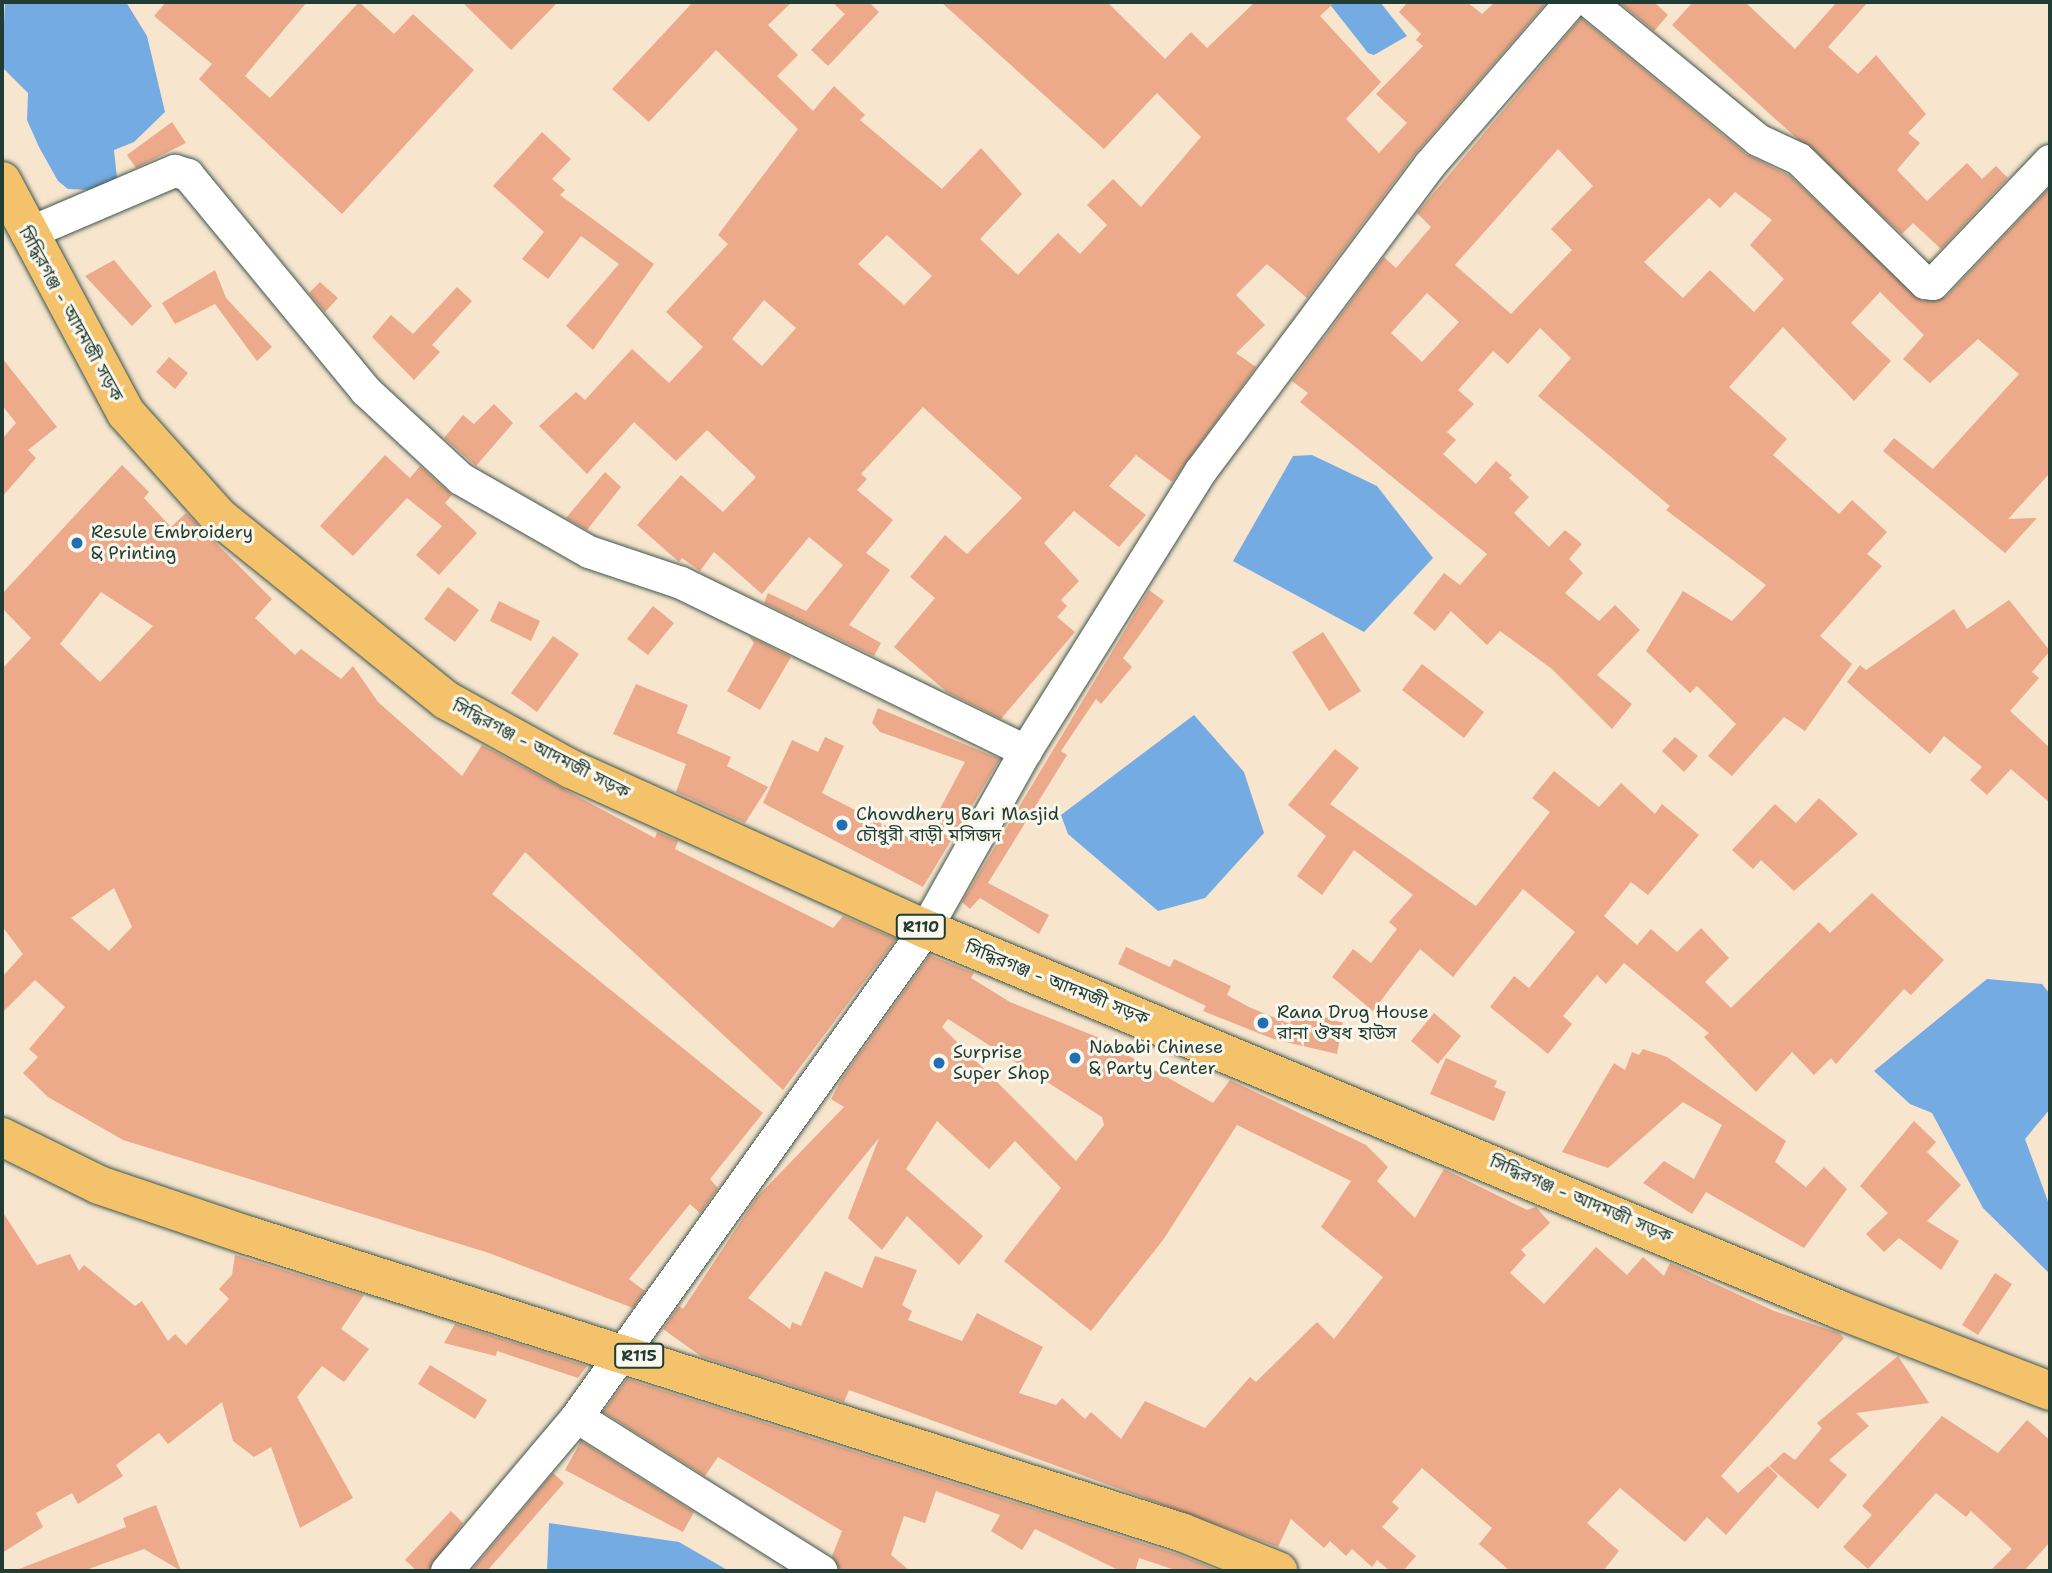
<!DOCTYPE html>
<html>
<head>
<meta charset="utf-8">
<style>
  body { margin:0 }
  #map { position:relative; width:2052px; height:1573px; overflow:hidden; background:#f7e5ce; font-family:"Shantell Sans","Noto Sans Bengali",sans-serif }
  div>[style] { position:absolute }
  .water>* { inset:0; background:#75abe3 }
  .building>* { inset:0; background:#ecaa8a }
  .roads { filter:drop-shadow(0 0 2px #3f564b) drop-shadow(0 0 2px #3f564b) }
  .street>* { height:32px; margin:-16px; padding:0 16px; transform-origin:16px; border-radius:16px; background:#fff }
  .primary>* { height:38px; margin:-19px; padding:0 19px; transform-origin:19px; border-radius:19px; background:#f3c26a }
  .dots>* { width:19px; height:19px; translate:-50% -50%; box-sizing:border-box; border:4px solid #fbf7ec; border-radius:50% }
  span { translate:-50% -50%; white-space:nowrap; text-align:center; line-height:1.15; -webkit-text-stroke:6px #fbf7ec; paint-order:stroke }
  .shield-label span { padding:2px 5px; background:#fbf7ec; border:2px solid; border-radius:5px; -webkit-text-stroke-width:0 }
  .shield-label { font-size:16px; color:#1f3d34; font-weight:700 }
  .street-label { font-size:18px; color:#1f3d34 }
  .poi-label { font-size:18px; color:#1f3d34 }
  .left { translate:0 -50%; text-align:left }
  .frame { position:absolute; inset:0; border:4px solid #1f3d34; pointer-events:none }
</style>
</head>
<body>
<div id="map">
  <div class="water">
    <div style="clip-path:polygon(5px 2px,126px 2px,147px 36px,165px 112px,134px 142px,114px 150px,117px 178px,94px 190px,68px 189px,58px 181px,39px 147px,27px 120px,28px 93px,2px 67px)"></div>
    <div style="clip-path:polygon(1328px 2px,1380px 2px,1407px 36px,1374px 55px,1368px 53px)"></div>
    <div style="clip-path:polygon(1312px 455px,1377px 486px,1433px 558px,1364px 632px,1233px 561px,1293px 456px)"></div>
    <div style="clip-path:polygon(1194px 715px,1244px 772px,1264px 833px,1205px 898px,1158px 911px,1068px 834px,1061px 815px)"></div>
    <div style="clip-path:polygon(1987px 979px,2042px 984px,2050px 994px,2050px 1109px,2025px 1139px,2050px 1207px,2050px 1274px,1983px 1208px,1932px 1113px,1910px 1104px,1874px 1071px)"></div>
    <div style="clip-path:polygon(549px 1523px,679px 1542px,729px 1571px,547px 1571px)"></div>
  </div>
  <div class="building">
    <div style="clip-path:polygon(166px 2px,307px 2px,245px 76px,270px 98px,359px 2px,394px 34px,413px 14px,474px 70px,342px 214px,199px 79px,212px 64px,154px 16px)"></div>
    <div style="clip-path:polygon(462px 2px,558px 2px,511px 50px)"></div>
    <div style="clip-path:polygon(evenodd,693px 2px,792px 2px,768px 25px,798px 55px,777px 76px,813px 111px,834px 86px,865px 115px,860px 120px,942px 189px,981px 148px,1022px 194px,980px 239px,1018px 275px,1058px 233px,1080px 254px,1107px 225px,1087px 205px,1113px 179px,1141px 207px,1201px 137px,1157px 93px,1104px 149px,941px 2px,1107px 2px,1165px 59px,1191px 32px,1207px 48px,1255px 2px,1335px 2px,1320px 16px,1381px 82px,1346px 119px,1379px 153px,1407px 123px,1376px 94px,1423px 46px,1416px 40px,1421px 34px,1399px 12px,1408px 2px,1467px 2px,1482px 14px,1495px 2px,1547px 2px,1415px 154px,1307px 298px,1267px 264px,1236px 295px,1265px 325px,1236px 353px,1256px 367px,1172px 482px,1136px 455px,1109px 486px,1146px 515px,1119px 547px,1074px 511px,1044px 543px,1079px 581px,1061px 600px,1067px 606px,1057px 617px,1075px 632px,1001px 719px,947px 692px,894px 647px,935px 598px,910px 577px,945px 535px,967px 554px,1022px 498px,923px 407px,861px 474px,867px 479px,857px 490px,893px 520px,866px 553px,890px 570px,849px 625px,881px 643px,874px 656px,764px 603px,768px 593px,806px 611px,843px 565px,809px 537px,762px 594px,714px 552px,700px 571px,682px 558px,679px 562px,637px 525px,681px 475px,723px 512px,756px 477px,707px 430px,676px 461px,634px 422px,587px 474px,539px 426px,576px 392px,585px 400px,632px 349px,669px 383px,703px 347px,666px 312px,728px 244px,718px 235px,798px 129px,716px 50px,649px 122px,612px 89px,693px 2px,887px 235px,932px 276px,904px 305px,858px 264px,887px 235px,693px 2px,764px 300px,796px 328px,762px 366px,732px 339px,764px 300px)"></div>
    <div style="clip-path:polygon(832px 2px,869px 2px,879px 12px,828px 66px,811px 50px,845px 14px)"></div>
    <div style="clip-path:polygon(1619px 2px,1654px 2px,1668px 15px,1654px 31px)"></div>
    <div style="clip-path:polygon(1693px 2px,1745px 2px,1795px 49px,1837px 2px,1868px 2px,1828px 47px,1858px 74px,1876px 55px,1926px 114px,1908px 133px,1920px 143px,1897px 170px,1927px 201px,1967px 163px,1982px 179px,1996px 166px,2008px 178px,1941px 249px,1913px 223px,1902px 234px,1672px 25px)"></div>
    <div style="clip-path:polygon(evenodd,1581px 18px,1746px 154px,1790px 176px,1922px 301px,1946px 297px,2050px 187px,2050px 473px,2008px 519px,2037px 518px,2005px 553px,1883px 451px,1894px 438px,1933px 469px,2019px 374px,1978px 339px,1930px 383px,1903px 359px,1924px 335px,1880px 292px,1851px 323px,1891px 361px,1854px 401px,1783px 327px,1729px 387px,1787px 439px,1773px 455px,1839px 514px,1852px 500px,1887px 532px,1867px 554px,1882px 566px,1820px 636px,1852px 664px,1805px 731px,1784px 717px,1732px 776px,1708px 756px,1736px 724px,1697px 686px,1690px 693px,1646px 651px,1683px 591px,1732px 621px,1766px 585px,1666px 510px,1670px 506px,1538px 396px,1571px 358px,1540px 328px,1508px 364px,1493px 351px,1458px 390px,1474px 404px,1447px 432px,1456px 440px,1443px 454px,1476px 484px,1496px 461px,1512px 475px,1509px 478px,1529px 497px,1514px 513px,1549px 547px,1565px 530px,1582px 544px,1569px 559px,1583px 573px,1565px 593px,1599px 621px,1615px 605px,1640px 630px,1597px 675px,1632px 704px,1612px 729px,1552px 669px,1500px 631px,1487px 645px,1451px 611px,1435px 631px,1413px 613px,1444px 573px,1460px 585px,1487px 554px,1300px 402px,1308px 393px,1292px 381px,1384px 257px,1396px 268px,1431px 227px,1417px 213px,1581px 18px,1558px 149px,1593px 186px,1551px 229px,1572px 250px,1511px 314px,1455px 265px,1558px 149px,1581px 18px,1735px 192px,1772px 220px,1750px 245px,1784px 279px,1754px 312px,1710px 270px,1683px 298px,1644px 262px,1709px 198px,1720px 208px,1735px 192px,1581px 18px,1427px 293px,1459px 322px,1422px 362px,1391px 333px,1427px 293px)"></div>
    <div style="clip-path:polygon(172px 122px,186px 143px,136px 168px,127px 155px)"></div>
    <div style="clip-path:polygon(542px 132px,571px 159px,552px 179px,565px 190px,560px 195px,654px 264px,593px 350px,566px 326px,619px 264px,581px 236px,548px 279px,522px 259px,544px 232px,493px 186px)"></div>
    <div style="clip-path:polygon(114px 260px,152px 306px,132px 326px,85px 276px)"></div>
    <div style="clip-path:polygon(215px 270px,226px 298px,272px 347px,257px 361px,215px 304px,175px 324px,162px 303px)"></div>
    <div style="clip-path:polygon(320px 282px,338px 298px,325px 312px,309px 293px)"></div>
    <div style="clip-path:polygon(457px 287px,472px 301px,432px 345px,440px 352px,414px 380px,372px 337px,391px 315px,413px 334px)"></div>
    <div style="clip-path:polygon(169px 357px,188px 373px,175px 389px,156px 372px)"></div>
    <div style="clip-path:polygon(2px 358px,57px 427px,28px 450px,36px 458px,2px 497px,2px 439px,16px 423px,2px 405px)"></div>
    <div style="clip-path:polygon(494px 404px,513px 423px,476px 466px,444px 438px,463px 415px,474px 424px)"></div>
    <div style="clip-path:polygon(385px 455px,410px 478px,420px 466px,452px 495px,445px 503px,477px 533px,439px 575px,416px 555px,442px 526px,407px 498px,353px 556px,320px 526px)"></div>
    <div style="clip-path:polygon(evenodd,122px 465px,149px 492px,144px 498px,171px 527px,186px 513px,272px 599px,255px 618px,295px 655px,301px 649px,341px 679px,353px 666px,378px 702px,462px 776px,482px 745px,655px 838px,657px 832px,678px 841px,675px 849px,833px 928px,843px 916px,896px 939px,783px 1090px,525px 852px,492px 894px,763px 1113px,710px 1179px,718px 1188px,700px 1213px,690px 1204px,629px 1279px,645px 1291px,633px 1308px,489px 1253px,123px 1140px,48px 1097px,23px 1073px,38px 1057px,29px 1049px,65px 1007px,35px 980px,2px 1013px,2px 977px,23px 954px,2px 926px,2px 669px,31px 638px,2px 608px,2px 594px,122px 465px,101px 592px,153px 626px,100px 682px,60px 644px,101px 592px,122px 465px,114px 888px,132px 927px,109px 951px,71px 918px,114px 888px)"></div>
    <div style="clip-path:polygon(605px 472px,621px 487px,587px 530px,566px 518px)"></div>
    <div style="clip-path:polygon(448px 587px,479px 610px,455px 642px,424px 619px)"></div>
    <div style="clip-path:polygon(1149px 590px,1164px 601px,1123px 658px,1132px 667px,1101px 704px,1096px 699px,1061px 751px,1067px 755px,988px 883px,1049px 915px,1039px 934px,980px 898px,970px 909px,962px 902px)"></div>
    <div style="clip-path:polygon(2009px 600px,2050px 651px,2032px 672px,2039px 678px,2010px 711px,2050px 748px,2050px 803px,2011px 769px,1987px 795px,1970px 780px,1982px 767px,1944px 736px,1930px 754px,1847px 682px,1860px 665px,1866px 670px,1954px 609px,1967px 629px)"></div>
    <div style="clip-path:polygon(499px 601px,540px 621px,531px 641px,490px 621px)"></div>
    <div style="clip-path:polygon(653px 606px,674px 623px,648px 655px,627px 639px)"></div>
    <div style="clip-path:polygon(1323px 632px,1361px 691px,1329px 711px,1292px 652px)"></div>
    <div style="clip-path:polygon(553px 636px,579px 654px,537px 712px,511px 693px)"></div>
    <div style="clip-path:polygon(749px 636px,791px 657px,760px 710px,727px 691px,754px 643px)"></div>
    <div style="clip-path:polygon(1422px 664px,1484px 712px,1464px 738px,1402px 690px)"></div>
    <div style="clip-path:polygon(636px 684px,688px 705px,677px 733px,731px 757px,727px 766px,768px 787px,745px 823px,676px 792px,686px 764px,613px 734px)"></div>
    <div style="clip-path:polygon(878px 708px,1000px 759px,923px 887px,763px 803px,792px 740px,818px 752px,825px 737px,844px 746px,822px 793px,921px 844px,965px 762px,880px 732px,872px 723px)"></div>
    <div style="clip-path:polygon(1675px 737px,1698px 756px,1684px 772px,1662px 751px)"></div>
    <div style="clip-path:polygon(1335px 749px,1359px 768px,1330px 804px,1476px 906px,1550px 812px,1532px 798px,1554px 771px,1599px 807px,1621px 783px,1655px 814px,1662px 804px,1699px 835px,1648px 895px,1631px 882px,1604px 916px,1637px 945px,1651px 929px,1677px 952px,1701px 928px,1729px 958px,1705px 982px,1731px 1008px,1819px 922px,1830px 933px,1872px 893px,1944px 960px,1911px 995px,1904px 989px,1836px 1064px,1831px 1058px,1814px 1075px,1792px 1052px,1756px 1092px,1704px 1037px,1709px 1033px,1624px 963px,1606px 984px,1597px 975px,1563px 1016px,1572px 1024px,1548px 1054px,1490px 1007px,1514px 976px,1529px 988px,1575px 932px,1523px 889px,1453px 977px,1420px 949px,1373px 1011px,1332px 977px,1353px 949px,1371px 963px,1397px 929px,1389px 922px,1413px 895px,1354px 850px,1322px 895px,1297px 876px,1326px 836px,1288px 805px)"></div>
    <div style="clip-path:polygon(1819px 798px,1858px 834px,1794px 891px,1761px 860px,1753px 869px,1732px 850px,1775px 804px,1796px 823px)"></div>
    <div style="clip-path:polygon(1126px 947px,1170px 967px,1174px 959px,1231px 986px,1227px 995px,1249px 1007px,1290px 1024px,1295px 1009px,1343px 1022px,1337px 1054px,1273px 1039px,1203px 1011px,1206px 1006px,1118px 964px)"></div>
    <div style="clip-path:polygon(evenodd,930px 955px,974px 973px,971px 978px,1010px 1002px,1132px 1051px,1129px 1056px,1213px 1103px,1230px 1080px,1366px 1145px,1388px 1167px,1377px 1181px,1415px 1218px,1444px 1169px,1527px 1210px,1536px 1207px,1550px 1223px,1521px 1250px,1526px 1255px,1510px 1273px,1544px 1304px,1596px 1247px,1627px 1275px,1643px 1257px,1664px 1276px,1670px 1263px,1774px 1311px,1839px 1333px,1844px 1338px,1721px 1476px,1738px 1493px,1768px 1466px,1778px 1476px,1726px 1535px,1707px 1517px,1685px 1542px,1620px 1488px,1587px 1523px,1619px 1551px,1603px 1571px,1510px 1571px,1479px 1544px,1492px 1528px,1422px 1468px,1392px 1502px,1399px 1508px,1382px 1527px,1416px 1556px,1403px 1571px,1390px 1571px,1377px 1560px,1372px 1567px,1352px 1549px,1346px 1556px,1330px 1541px,1324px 1548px,1291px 1519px,1278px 1547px,849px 1390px,844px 1402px,702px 1357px,663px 1329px,679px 1306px,683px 1309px,757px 1197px,844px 1107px,831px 1099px,843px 1077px,930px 955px,948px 1019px,1102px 1117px,1104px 1125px,1076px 1161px,942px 1027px,948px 1019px,930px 955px,937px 1121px,989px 1169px,1015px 1141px,1061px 1188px,1004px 1261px,1091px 1331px,1163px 1240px,1237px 1125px,1351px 1181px,1321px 1227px,1383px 1277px,1334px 1339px,1317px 1322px,1256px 1382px,1250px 1377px,1205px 1428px,1145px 1401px,1121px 1439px,1091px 1412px,1085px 1419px,1062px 1398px,1056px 1405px,1019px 1393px,1043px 1347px,977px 1313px,962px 1341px,908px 1320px,912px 1311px,902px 1305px,917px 1270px,875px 1256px,862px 1288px,825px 1271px,801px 1326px,792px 1322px,790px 1329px,748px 1298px,879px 1138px,848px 1218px,882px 1250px,907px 1216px,959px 1265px,983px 1236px,906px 1169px,937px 1121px)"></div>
    <div style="clip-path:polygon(1434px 1013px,1461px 1036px,1438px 1064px,1411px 1041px)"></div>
    <div style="clip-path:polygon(1643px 1049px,1667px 1057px,1786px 1141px,1775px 1162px,1806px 1187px,1824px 1167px,1847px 1189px,1804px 1248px,1706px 1192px,1692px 1214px,1643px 1183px,1664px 1161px,1694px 1179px,1722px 1125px,1683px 1102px,1608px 1168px,1562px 1152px,1614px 1063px,1625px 1070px,1632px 1052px,1639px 1055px)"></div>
    <div style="clip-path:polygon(1446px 1058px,1497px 1081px,1494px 1087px,1506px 1092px,1494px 1121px,1430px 1094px)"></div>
    <div style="clip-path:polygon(1914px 1121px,1936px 1142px,1927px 1152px,1961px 1185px,1927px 1221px,1959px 1241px,1941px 1270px,1899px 1238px,1884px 1252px,1866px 1234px,1888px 1213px,1860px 1186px)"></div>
    <div style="clip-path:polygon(2px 1211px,37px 1265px,70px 1254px,79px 1271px,84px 1265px,135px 1306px,142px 1301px,168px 1341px,175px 1334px,186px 1345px,229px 1299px,219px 1289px,232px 1275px,235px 1255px,364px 1295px,341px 1329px,369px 1349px,344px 1382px,322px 1366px,297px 1397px,353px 1498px,300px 1528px,271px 1447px,254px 1457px,233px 1441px,222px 1402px,168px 1444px,159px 1433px,116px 1465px,123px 1476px,78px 1504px,72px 1493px,36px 1513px,43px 1527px,2px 1553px)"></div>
    <div style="clip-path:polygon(1995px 1273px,2012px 1284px,1978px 1335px,1962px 1325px)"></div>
    <div style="clip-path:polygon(455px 1324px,587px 1366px,578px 1378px,497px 1351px,496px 1356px,444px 1343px)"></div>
    <div style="clip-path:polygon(1898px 1356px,1929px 1403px,1856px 1413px,1869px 1426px,1829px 1460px,1847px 1475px,1818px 1509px,1769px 1466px,1784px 1452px,1795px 1460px,1822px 1428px,1817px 1423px)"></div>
    <div style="clip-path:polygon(430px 1365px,487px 1400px,475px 1419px,418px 1384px)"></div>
    <div style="clip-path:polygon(627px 1379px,1174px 1553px,1220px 1571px,1178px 1571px,1139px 1558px,1135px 1571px,1120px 1571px,1035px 1529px,1022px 1550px,991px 1531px,1000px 1515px,936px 1491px,925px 1523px,904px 1516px,891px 1555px,910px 1571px,840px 1571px,832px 1556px,842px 1531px,718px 1457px,705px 1476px,603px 1412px)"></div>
    <div style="clip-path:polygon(1942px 1416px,1998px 1453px,2027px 1420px,2050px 1440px,2050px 1542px,2024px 1571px,1990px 1571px,2012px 1549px,1971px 1511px,1966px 1517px,1936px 1493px,1868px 1569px,1843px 1547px,1872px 1515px,1862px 1506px)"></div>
    <div style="clip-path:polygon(581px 1441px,694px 1512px,683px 1532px,565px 1470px)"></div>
    <div style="clip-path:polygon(553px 1473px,564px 1483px,487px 1571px,471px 1571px)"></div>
    <div style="clip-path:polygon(156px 1505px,181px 1571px,144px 1549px,83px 1571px,14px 1571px,126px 1527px,123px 1518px)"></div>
    <div style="clip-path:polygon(451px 1511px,463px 1523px,429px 1571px,417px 1571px,405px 1560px)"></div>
  </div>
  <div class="roads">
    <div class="street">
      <div style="left:1590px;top:2px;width:217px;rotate:39.4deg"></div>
      <div style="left:1758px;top:140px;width:45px;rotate:24.9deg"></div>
      <div style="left:1799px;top:159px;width:177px;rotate:44.5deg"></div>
      <div style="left:1925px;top:283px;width:8px;rotate:7deg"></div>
      <div style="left:1933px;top:284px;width:170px;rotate:-46.4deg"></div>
      <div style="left:27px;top:234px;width:161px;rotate:-23.1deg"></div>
      <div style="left:175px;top:171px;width:14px;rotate:17deg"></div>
      <div style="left:188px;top:175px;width:280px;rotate:50.5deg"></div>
      <div style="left:366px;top:391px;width:129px;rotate:42.8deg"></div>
      <div style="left:461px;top:479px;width:147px;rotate:29.7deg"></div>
      <div style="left:589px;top:552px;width:97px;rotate:18.6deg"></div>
      <div style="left:681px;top:583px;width:384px;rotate:26deg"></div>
      <div style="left:577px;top:1417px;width:289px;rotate:32.2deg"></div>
      <div style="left:447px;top:1571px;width:202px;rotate:-49.8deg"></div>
      <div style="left:577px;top:1417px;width:600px;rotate:-54.43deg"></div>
      <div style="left:926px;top:929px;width:204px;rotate:-60.7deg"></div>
      <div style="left:1026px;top:751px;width:330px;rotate:-58deg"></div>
      <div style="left:1201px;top:471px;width:382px;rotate:-53.2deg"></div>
      <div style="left:1430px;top:165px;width:216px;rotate:-49.1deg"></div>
    </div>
    <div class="primary">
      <div style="left:2px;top:181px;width:263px;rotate:61.9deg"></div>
      <div style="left:126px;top:413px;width:140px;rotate:48.2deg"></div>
      <div style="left:219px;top:517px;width:292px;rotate:38.9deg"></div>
      <div style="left:446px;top:700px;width:143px;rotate:28.9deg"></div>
      <div style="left:571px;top:769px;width:389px;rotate:24.3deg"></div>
      <div style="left:926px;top:929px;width:990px;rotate:22.63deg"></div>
      <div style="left:1840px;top:1310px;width:225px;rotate:21.1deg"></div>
      <div style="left:2px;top:1137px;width:108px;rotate:26.3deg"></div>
      <div style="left:99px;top:1185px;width:159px;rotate:18.7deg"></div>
      <div style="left:250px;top:1236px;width:977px;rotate:17.64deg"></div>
      <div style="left:1181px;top:1532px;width:105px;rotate:21.9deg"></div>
    </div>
  </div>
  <div class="dots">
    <div style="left:77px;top:543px;background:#1f6fb2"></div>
    <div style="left:842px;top:825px;background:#1f6fb2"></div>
    <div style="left:1263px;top:1023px;background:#1f6fb2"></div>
    <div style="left:1075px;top:1058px;background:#1f6fb2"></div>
    <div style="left:939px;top:1063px;background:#1f6fb2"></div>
  </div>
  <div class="shield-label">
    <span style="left:921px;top:927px">R110</span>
    <span style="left:639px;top:1356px">R115</span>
  </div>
  <div class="street-label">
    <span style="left:71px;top:314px;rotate:61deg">সিদ্ধিরগঞ্জ - আদমজী সড়ক</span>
    <span style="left:541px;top:749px;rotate:27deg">সিদ্ধিরগঞ্জ - আদমজী সড়ক</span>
    <span style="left:1057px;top:983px;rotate:22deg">সিদ্ধিরগঞ্জ - আদমজী সড়ক</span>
    <span style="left:1581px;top:1199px;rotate:23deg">সিদ্ধিরগঞ্জ - আদমজী সড়ক</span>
  </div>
  <div class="poi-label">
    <span class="left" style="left:91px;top:543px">Resule Embroidery<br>&amp; Printing</span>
    <span class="left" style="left:856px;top:825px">Chowdhery Bari Masjid<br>চৌধুরী বাড়ী মসিজদ</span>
    <span class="left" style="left:1277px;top:1023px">Rana Drug House<br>রানা ঔষধ হাউস</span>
    <span class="left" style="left:1089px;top:1058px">Nababi Chinese<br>&amp; Party Center</span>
    <span class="left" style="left:953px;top:1063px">Surprise<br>Super Shop</span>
  </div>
  <div class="frame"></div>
</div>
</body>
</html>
